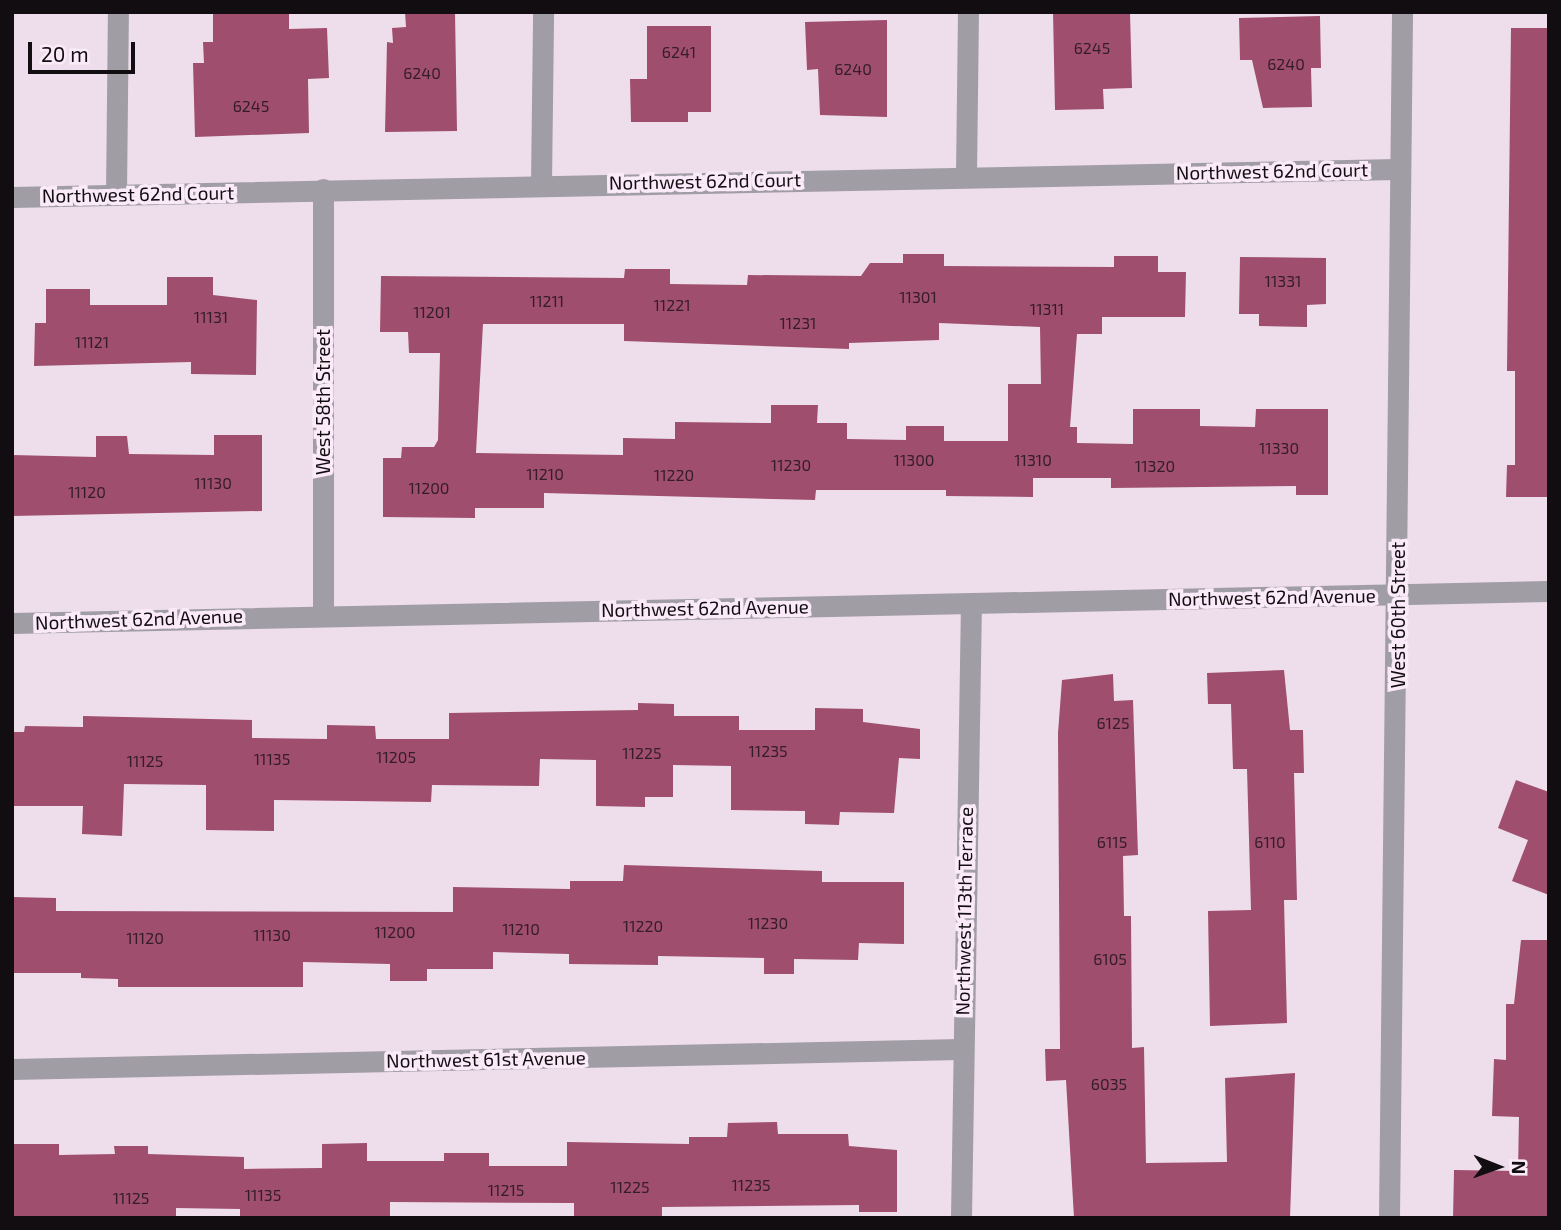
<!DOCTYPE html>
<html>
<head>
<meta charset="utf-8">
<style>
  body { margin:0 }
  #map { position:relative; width:1561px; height:1230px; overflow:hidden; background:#eedeeb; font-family:"Exo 2",sans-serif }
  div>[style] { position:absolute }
  .building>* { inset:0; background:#9f4e6d }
  .minor>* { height:21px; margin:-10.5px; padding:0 10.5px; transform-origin:10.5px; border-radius:10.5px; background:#a19da5 }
  .tertiary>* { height:21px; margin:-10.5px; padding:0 10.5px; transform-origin:10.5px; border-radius:10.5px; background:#a19da5 }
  span { translate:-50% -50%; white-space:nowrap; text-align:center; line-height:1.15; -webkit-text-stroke:7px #fbebf8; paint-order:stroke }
  .number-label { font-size:16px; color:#351d28 }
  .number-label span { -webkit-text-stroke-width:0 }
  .street-label { font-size:19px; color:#120d11 }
  .frame { position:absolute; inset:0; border:14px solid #120d11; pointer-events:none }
  .north { position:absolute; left:1463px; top:1132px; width:70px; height:70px; -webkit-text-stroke:5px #fbebf8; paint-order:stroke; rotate:91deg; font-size:19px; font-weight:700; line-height:28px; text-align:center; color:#120d11 }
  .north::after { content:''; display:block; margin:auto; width:24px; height:32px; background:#120d11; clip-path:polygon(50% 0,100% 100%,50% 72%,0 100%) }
  .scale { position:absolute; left:28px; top:42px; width:107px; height:32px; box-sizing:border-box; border:4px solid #120d11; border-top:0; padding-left:9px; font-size:21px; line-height:24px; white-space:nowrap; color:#120d11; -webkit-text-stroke:5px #fbebf8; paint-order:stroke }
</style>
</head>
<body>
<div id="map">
  <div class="building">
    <div style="clip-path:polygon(213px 12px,289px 12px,289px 29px,327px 28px,329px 78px,308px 79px,309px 133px,195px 137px,193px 63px,204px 63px,203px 42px,213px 42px)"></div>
    <div style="clip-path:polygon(405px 12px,455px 12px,457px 131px,385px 132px,387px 42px,393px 43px,392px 28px,406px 27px)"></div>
    <div style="clip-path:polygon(1053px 12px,1130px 12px,1132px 88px,1103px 89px,1104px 109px,1055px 110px)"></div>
    <div style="clip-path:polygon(1320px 16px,1321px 68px,1311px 68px,1312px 107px,1263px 108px,1252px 60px,1240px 60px,1239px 18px)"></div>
    <div style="clip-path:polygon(887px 20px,887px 117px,820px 115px,818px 69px,807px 70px,805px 22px)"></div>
    <div style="clip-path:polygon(647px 26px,711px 26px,711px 112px,688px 112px,688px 122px,631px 122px,630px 79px,647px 79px)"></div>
    <div style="clip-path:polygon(1511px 28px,1549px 28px,1549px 497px,1506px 497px,1507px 465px,1515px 465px,1515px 371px,1507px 371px)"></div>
    <div style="clip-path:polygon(evenodd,903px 254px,944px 254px,944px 266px,1114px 267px,1114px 256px,1158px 256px,1158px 272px,1186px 272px,1185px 317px,1102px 317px,1102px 334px,1077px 334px,1070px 427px,1077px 427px,1077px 443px,1133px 444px,1133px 409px,1200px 409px,1200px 426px,1255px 427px,1256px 409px,1328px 409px,1328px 495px,1296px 495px,1296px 486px,1111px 488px,1111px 478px,1033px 478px,1033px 497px,946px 496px,946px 490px,816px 490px,815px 500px,544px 493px,544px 508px,475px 508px,475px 518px,383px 517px,383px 458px,401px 458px,402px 447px,434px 447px,438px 440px,440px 353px,409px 353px,408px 332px,380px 332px,381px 276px,624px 278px,625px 269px,670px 269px,670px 284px,747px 285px,748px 275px,861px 276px,870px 263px,903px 263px,903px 254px,939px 323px,1040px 327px,1041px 384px,1008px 384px,1008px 441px,944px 441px,944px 426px,906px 426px,906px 440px,847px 439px,847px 423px,817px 423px,818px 405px,771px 405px,771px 423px,675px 422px,675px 439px,623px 438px,623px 455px,476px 453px,483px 324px,624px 324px,624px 341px,849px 349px,849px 343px,939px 340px,939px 323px)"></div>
    <div style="clip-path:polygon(1240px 257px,1326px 258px,1326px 304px,1307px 305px,1307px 327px,1259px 326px,1259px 314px,1239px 314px)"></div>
    <div style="clip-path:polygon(167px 277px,213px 277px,213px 295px,257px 300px,256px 375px,191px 374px,191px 362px,34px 366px,35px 323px,46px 323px,46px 289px,90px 289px,90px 305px,167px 305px)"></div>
    <div style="clip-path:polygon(214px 435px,262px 435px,262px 511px,12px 516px,12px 455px,96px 457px,96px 436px,127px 436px,129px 454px,214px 455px)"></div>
    <div style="clip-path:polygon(1284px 670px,1290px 730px,1303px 730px,1304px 773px,1294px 773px,1297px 900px,1284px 900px,1287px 1023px,1210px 1026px,1208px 911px,1251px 910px,1247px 769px,1233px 769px,1231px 704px,1208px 704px,1207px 673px)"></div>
    <div style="clip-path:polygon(1113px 674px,1114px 701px,1133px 700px,1138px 855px,1123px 856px,1124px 916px,1131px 916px,1132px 1048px,1144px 1047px,1146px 1163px,1227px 1162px,1225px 1078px,1295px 1073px,1290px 1218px,1074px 1218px,1066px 1080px,1046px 1081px,1045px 1049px,1060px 1049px,1058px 733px,1062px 680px)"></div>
    <div style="clip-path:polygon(638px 703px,674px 704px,674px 716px,739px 716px,739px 730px,815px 730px,815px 708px,863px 709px,863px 722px,920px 729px,920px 759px,899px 758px,894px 813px,840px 812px,839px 825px,805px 824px,805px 811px,731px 810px,731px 766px,673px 765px,673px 797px,645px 797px,645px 807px,596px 806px,596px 760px,540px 759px,539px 786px,432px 785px,431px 802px,274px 800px,274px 831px,206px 830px,206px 785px,124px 784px,122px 836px,82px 834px,83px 806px,12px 806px,12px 732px,24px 732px,25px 726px,83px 727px,83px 716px,252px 720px,252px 738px,327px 739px,327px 725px,375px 726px,376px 739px,449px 739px,449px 713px,638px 710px)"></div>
    <div style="clip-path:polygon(1516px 780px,1549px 792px,1549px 895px,1512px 881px,1528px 840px,1498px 828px)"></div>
    <div style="clip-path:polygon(624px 865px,822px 871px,822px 882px,904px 882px,904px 944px,859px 943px,858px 960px,794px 959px,794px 974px,764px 974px,764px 958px,658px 956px,658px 965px,569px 964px,569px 954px,493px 952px,493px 969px,427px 969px,427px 981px,390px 981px,390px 964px,303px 962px,303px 987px,118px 987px,118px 979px,81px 978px,81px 973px,12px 973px,12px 897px,56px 898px,56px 911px,453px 912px,453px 887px,570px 889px,570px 881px,623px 881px)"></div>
    <div style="clip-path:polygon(1521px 940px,1549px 940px,1549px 1218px,1453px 1218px,1454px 1170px,1518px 1171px,1519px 1117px,1492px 1116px,1494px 1059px,1506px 1060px,1506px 1004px,1514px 1004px)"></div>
    <div style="clip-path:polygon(777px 1122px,778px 1134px,848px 1134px,849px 1146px,897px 1150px,897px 1212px,859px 1212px,859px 1205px,662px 1207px,662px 1218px,574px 1218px,574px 1203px,390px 1202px,390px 1218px,240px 1218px,240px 1209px,176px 1208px,176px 1218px,12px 1218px,12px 1144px,59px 1144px,59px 1155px,115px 1154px,114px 1146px,148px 1146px,148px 1154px,244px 1157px,244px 1169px,322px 1168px,322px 1144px,367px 1143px,367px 1161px,444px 1161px,444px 1153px,489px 1153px,489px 1166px,567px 1166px,567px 1142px,689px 1144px,689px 1137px,727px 1137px,728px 1123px)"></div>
  </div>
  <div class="minor">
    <div style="left:966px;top:175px;width:163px;rotate:-89.3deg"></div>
    <div style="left:541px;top:184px;width:172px;rotate:-89.3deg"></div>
    <div style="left:116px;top:194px;width:182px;rotate:-89.4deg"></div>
    <div style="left:12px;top:197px;width:1386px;rotate:-1.16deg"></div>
    <div style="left:323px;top:614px;width:425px;rotate:-90deg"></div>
    <div style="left:12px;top:1069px;width:949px;rotate:-1.21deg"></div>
    <div style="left:961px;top:1218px;width:614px;rotate:-89.07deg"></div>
  </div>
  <div class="tertiary">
    <div style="left:12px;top:623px;width:1537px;rotate:-1.19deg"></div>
    <div style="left:1389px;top:1218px;width:1206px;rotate:-89.38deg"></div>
  </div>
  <div class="number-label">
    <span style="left:1092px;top:48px">6245</span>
    <span style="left:679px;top:52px">6241</span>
    <span style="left:1286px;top:64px">6240</span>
    <span style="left:853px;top:69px">6240</span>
    <span style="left:422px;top:73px">6240</span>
    <span style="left:251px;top:106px">6245</span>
    <span style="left:1283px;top:281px">11331</span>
    <span style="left:918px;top:297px">11301</span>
    <span style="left:547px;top:301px">11211</span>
    <span style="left:672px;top:305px">11221</span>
    <span style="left:1047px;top:309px">11311</span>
    <span style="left:432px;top:312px">11201</span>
    <span style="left:211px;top:317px">11131</span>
    <span style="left:798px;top:323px">11231</span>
    <span style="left:92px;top:342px">11121</span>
    <span style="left:1279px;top:448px">11330</span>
    <span style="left:914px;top:460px">11300</span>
    <span style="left:1033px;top:460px">11310</span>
    <span style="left:791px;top:465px">11230</span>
    <span style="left:1155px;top:466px">11320</span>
    <span style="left:545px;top:474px">11210</span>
    <span style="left:674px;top:475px">11220</span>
    <span style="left:213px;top:483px">11130</span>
    <span style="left:429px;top:488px">11200</span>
    <span style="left:87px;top:492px">11120</span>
    <span style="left:1113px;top:723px">6125</span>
    <span style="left:768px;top:751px">11235</span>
    <span style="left:642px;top:753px">11225</span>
    <span style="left:396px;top:757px">11205</span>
    <span style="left:272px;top:759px">11135</span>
    <span style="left:145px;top:761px">11125</span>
    <span style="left:1112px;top:842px">6115</span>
    <span style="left:1270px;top:842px">6110</span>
    <span style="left:768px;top:923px">11230</span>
    <span style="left:643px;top:926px">11220</span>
    <span style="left:521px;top:929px">11210</span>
    <span style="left:395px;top:932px">11200</span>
    <span style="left:272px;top:935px">11130</span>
    <span style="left:145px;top:938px">11120</span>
    <span style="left:1110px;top:959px">6105</span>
    <span style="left:1109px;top:1084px">6035</span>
    <span style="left:751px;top:1185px">11235</span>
    <span style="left:630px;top:1187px">11225</span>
    <span style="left:506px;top:1190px">11215</span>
    <span style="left:263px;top:1195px">11135</span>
    <span style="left:131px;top:1198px">11125</span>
  </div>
  <div class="street-label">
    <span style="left:1272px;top:171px;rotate:-1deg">Northwest 62nd Court</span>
    <span style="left:705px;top:181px;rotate:-1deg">Northwest 62nd Court</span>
    <span style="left:138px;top:194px;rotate:-1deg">Northwest 62nd Court</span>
    <span style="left:323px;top:402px;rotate:-90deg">West 58th Street</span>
    <span style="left:1272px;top:597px;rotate:-1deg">Northwest 62nd Avenue</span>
    <span style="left:705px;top:608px;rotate:-1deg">Northwest 62nd Avenue</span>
    <span style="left:1398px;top:615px;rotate:-90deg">West 60th Street</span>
    <span style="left:139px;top:619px;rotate:-2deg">Northwest 62nd Avenue</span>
    <span style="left:964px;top:911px;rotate:-89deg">Northwest 113th Terrace</span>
    <span style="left:486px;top:1059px;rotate:-1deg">Northwest 61st Avenue</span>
  </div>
  <div class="frame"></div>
  <div class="north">N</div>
  <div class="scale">20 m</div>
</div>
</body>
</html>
